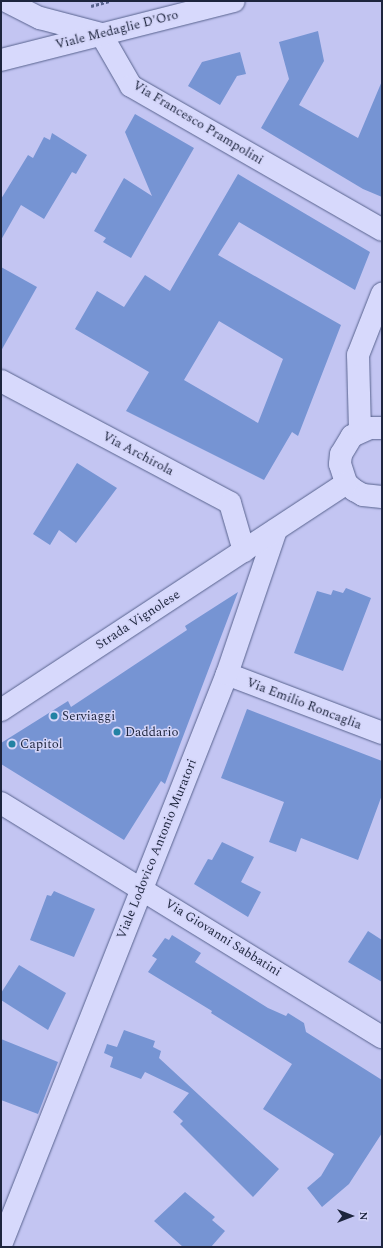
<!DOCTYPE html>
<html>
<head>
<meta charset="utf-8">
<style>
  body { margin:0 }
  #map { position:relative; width:383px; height:1248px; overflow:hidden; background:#c3c5f2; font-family:Spectral,serif }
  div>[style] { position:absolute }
  .building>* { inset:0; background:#7694d3 }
  .path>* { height:2.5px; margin-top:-1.25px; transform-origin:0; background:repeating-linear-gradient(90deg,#58638e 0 3px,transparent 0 5px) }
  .roads { filter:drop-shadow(0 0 1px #58638e) drop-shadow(0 0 1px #58638e) }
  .minor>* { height:22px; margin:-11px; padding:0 11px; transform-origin:11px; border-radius:11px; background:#d7d9fc }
  .tertiary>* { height:22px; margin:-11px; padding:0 11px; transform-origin:11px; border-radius:11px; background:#d7d9fc }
  .dots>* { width:11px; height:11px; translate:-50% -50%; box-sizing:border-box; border:2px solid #d3d4f8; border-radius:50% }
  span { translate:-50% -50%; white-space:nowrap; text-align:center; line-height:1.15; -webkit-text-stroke:3px #d3d4f8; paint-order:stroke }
  .street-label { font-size:13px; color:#1d253d }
  .poi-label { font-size:13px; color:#1d253d }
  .left { translate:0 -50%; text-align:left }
  .frame { position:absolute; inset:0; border:2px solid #1d253d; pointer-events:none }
  .north { position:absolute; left:331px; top:1196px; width:40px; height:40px; -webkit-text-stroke:3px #d3d4f8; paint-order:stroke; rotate:90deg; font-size:11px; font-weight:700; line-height:16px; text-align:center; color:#1d253d }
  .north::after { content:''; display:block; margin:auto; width:14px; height:18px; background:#1d253d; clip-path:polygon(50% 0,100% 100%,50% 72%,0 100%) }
</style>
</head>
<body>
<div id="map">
  <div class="building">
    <div style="clip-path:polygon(318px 31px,324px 61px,299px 105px,358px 138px,382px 81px,382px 197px,363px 189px,261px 128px,289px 79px,279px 42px)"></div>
    <div style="clip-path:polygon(240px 52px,246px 74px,237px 76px,220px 105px,188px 86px,202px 62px)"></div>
    <div style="clip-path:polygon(135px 114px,194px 148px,131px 258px,103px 242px,106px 238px,94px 231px,124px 178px,152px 196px,125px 132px)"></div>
    <div style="clip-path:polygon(52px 133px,87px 155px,76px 174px,72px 172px,44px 219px,21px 205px,1px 240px,1px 199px,28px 155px,33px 158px,44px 137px,50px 140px)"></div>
    <div style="clip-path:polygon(evenodd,238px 174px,370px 252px,355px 290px,239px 222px,218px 255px,341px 325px,298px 436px,292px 432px,264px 480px,126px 411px,149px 372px,75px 329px,97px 291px,124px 307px,145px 275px,170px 291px,238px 174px,219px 321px,283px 359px,258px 423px,184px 380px,219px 321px)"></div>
    <div style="clip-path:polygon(1px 267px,37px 287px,1px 351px)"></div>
    <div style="clip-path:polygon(77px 463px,117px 488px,76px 543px,59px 530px,50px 545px,33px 534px)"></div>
    <div style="clip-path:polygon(346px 588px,371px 598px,343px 671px,294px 653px,317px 591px,331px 595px,333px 590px,343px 593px)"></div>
    <div style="clip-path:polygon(238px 592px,165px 784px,161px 781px,124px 840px,1px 764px,1px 743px,68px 701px,71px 707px,187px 630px,185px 626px)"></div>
    <div style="clip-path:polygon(247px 709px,382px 761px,382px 795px,358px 860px,301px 838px,296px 852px,269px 842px,284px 802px,221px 778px)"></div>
    <div style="clip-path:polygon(222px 842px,254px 857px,241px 882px,261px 892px,248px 917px,194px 884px,208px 859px,212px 860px)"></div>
    <div style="clip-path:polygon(54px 891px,95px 909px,74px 957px,30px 940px,47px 895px,51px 896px)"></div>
    <div style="clip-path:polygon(368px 931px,382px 940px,382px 982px,348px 962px)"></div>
    <div style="clip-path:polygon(172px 935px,201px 953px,195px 962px,268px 1008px,286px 1016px,288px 1013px,304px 1023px,306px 1032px,382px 1080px,382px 1133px,349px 1184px,322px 1207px,307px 1188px,321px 1176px,334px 1154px,263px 1109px,292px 1064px,211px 1013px,212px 1011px,148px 972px,157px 959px,152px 956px,165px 938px,169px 940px)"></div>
    <div style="clip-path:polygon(19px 965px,66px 993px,48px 1030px,1px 1000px,1px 993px)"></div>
    <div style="clip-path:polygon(124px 1030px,155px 1041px,153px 1047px,161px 1051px,159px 1058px,279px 1169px,253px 1197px,180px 1124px,183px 1121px,173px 1112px,189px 1093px,145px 1072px,141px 1079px,110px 1067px,113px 1057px,104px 1053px,107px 1044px,117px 1047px)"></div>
    <div style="clip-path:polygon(1px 1039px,58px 1062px,38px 1114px,1px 1100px)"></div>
    <div style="clip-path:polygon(185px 1192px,215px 1217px,212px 1220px,225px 1231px,211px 1247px,183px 1247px,154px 1221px)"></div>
  </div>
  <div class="path">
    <div style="left:91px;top:6px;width:20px;rotate:-15deg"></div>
  </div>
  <div class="roads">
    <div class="minor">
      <div style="left:6px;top:1px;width:38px;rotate:27deg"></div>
      <div style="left:40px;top:18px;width:63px;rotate:14.7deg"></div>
      <div style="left:101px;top:34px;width:60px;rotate:60deg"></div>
      <div style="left:131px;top:86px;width:289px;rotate:29.8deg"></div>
      <div style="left:1px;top:381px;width:259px;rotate:28deg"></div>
      <div style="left:230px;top:503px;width:50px;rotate:73.7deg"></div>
      <div style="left:227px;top:674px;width:166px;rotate:20.8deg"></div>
      <div style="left:1px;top:803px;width:447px;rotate:31.6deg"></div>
      <div style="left:1px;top:1245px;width:614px;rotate:-68.41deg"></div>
      <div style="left:227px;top:674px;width:152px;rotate:-71.2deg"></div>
    </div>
    <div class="tertiary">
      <div style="left:1px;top:60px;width:240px;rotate:-14.2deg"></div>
      <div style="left:382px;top:428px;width:12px;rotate:180deg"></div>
      <div style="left:370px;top:428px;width:20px;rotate:156deg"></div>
      <div style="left:352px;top:436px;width:21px;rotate:121deg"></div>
      <div style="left:341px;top:454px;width:10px;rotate:96deg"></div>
      <div style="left:340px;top:464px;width:20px;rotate:72deg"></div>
      <div style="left:346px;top:483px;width:11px;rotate:41deg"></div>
      <div style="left:354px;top:490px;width:10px;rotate:29deg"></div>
      <div style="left:363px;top:495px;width:19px;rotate:6deg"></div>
      <div style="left:360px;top:431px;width:76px;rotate:-91.5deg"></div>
      <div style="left:358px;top:355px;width:66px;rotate:-68.5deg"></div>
      <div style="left:1px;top:710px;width:413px;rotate:-33.3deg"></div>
    </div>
  </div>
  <div class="dots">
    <div style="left:54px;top:716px;background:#2282a3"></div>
    <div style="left:117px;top:732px;background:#2282a3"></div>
    <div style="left:12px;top:744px;background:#2282a3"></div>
  </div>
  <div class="street-label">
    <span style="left:117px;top:30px;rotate:-14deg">Viale Medaglie D'Oro</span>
    <span style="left:198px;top:123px;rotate:31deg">Via Francesco Prampolini</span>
    <span style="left:138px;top:454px;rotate:28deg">Via Archirola</span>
    <span style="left:138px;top:620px;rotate:-33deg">Strada Vignolese</span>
    <span style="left:304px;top:704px;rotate:21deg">Via Emilio Roncaglia</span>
    <span style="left:157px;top:849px;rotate:-68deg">Viale Lodovico Antonio Muratori</span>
    <span style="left:223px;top:938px;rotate:32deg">Via Giovanni Sabbatini</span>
  </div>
  <div class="poi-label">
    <span class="left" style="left:62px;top:716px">Serviaggi</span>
    <span class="left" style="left:125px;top:732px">Daddario</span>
    <span class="left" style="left:20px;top:744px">Capitol</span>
  </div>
  <div class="frame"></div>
  <div class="north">N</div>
</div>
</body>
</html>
